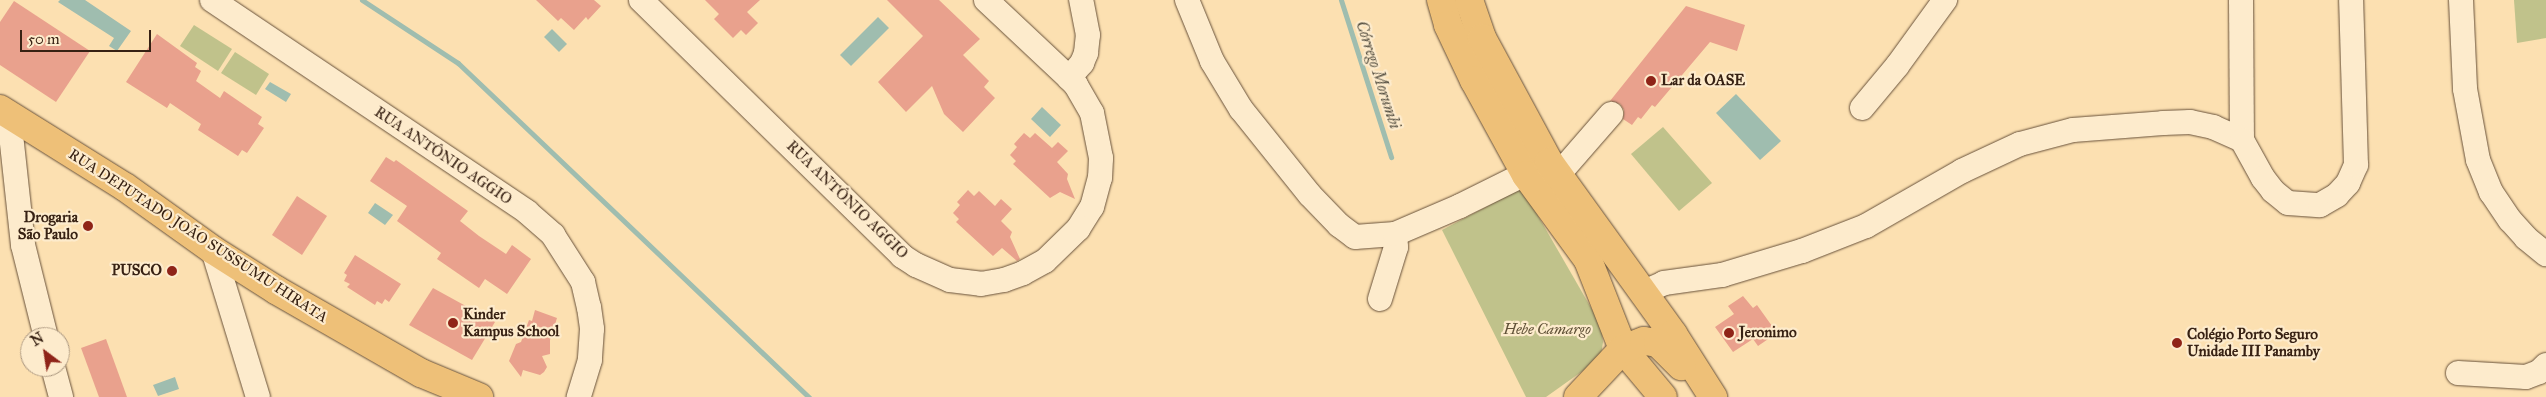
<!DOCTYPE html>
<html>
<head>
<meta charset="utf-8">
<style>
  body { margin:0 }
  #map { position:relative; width:2546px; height:397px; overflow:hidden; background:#fce0b1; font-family:"IM FELL Great Primer",serif }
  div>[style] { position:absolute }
  .green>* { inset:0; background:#c0c28b }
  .water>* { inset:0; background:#9fbdaf }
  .stream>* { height:5px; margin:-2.5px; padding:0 2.5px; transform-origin:2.5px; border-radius:2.5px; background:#9fbdaf }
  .building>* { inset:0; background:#e9a18d }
  .roads { filter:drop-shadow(0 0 1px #68513a) drop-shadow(0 0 1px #68513a) }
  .minor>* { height:24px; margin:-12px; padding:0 12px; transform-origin:12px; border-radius:12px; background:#fdebcc }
  .major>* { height:28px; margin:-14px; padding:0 14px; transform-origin:14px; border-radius:14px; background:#eec078 }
  .dots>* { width:14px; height:14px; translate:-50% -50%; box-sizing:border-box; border:2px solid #fdebcc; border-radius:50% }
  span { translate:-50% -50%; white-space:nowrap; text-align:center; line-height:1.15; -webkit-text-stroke:4.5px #fdebcc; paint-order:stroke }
  .poi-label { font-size:15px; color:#372113; font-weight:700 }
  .left { translate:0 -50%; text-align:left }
  .right { translate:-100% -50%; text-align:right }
  .street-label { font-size:15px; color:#372113 }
  .park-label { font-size:15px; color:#605137; font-style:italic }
  .water-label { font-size:16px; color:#565042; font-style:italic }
  .north { position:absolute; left:20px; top:327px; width:50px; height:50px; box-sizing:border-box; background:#fdebcc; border:1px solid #ae9a82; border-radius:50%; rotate:329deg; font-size:14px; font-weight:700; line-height:20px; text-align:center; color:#372113 }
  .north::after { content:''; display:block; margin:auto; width:18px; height:22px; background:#8f2418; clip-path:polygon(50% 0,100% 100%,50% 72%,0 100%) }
  .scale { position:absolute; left:20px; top:30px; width:131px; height:22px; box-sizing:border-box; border:2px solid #372113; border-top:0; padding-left:6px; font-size:15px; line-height:18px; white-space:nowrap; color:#372113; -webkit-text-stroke:4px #fdebcc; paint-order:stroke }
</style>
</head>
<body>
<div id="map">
  <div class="green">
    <div style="clip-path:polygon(2514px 0,2546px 0,2546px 38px,2517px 43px)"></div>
    <div style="clip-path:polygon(194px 25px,232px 49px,218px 71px,180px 46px)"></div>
    <div style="clip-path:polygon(235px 52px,269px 74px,256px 95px,221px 73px)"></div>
    <div style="clip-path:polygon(1663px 127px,1712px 183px,1679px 211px,1631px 154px)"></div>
    <div style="clip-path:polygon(1522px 188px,1601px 325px,1603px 342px,1601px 355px,1591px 365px,1546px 397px,1526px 397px,1442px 230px)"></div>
  </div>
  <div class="water">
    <div style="clip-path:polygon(60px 0,85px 0,131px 31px,117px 51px,109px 46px,114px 38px,58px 2px)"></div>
    <div style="clip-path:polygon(878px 17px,889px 28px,851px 66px,840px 55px)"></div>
    <div style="clip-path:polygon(552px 29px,567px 44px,559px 52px,544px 37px)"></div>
    <div style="clip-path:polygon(270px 82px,291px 94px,286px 102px,265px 89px)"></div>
    <div style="clip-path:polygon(1736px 94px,1781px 141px,1760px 160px,1716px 113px)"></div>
    <div style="clip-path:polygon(1042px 107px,1061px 125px,1050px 137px,1031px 119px)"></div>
    <div style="clip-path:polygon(375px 203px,393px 215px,385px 225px,368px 213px)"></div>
    <div style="clip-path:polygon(175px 377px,179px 389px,158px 396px,153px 385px)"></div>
  </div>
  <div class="stream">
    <div style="left:362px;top:0;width:115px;rotate:33.3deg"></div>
    <div style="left:458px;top:63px;width:485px;rotate:43.6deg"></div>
    <div style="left:1341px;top:0;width:165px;rotate:72.3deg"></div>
  </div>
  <div class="building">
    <div style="clip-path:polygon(536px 0,594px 0,601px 6px,588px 20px,586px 17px,574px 30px,561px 18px,558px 21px)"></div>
    <div style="clip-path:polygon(705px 0,760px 0,747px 12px,758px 23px,746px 35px,741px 30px,733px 38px,714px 19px,719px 14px)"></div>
    <div style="clip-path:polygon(887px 0,939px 0,980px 39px,963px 55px,989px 81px,984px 87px,995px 98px,963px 132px,944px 114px,932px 86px,906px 112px,878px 82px,923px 36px)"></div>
    <div style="clip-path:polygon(14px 1px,90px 51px,56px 102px,0 65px,0 22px)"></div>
    <div style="clip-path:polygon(1686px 6px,1745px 25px,1737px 51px,1710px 42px,1655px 107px,1652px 105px,1641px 119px,1638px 117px,1632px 125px,1623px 119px,1624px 110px,1620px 104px,1610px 101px)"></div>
    <div style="clip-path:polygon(157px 34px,197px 63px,195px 67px,201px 71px,196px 81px,220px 98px,224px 91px,262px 117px,258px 124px,264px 128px,247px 153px,242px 150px,238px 156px,198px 130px,201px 124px,170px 103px,167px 108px,126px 82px)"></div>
    <div style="clip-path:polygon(1024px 133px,1030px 138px,1035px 133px,1052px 148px,1058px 142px,1068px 151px,1057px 162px,1068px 174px,1067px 179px,1075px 199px,1060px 192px,1050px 198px,1013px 164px,1016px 161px,1010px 155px,1017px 147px,1014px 144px)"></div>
    <div style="clip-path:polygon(386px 157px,394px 162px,396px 160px,468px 211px,460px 221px,479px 236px,506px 254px,512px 245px,531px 259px,507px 294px,485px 279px,479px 288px,437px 259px,441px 253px,397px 221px,407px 206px,370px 181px)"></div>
    <div style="clip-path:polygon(968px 190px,974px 196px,979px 191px,995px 206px,1001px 199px,1012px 209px,1001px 221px,1012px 232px,1010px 237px,1020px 259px,1017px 261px,1002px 248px,993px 256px,956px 222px,959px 219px,953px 213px,960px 205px,957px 202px)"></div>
    <div style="clip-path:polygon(297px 196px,327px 216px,302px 255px,272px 235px)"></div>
    <div style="clip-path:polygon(355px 255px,401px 284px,389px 302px,385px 299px,382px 304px,377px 301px,375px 305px,347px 287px,350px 284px,344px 281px,347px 275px,344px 273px)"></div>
    <div style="clip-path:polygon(433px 288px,495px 322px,472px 360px,409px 325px)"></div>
    <div style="clip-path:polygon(1743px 296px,1753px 308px,1757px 305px,1777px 333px,1758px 346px,1753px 339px,1733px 352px,1715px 327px,1734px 314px,1728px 306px)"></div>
    <div style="clip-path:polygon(535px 310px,557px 318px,550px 340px,550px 354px,542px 356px,547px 367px,544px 372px,540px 375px,523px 370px,521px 377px,509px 361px,516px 344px,521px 342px,529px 320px,532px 321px)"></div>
    <div style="clip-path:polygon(106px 339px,127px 397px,99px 397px,81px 348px)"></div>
  </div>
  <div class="roads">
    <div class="minor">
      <div style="left:212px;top:0;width:380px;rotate:33.9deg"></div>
      <div style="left:527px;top:212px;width:35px;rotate:41deg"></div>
      <div style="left:553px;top:235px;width:56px;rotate:57.4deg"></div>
      <div style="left:583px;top:282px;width:26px;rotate:77deg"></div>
      <div style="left:589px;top:307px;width:22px;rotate:82deg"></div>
      <div style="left:592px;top:329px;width:31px;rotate:94deg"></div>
      <div style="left:590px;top:360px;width:39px;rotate:107deg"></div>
      <div style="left:641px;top:0;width:366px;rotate:44.4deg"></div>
      <div style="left:902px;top:256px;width:17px;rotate:33deg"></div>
      <div style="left:916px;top:265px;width:37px;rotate:24deg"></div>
      <div style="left:950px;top:280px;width:31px;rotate:7deg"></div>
      <div style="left:981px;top:284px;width:23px;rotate:-10deg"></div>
      <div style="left:1004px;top:280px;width:20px;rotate:-20deg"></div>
      <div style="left:1023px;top:273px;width:25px;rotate:-29deg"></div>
      <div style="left:1045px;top:261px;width:46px;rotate:-44.1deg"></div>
      <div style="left:1078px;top:229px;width:26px;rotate:-58deg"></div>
      <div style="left:1092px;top:207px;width:30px;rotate:-75deg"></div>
      <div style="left:1100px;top:178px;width:20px;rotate:-87deg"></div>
      <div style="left:1101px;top:158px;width:46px;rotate:-101.3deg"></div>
      <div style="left:1092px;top:113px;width:32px;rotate:-120deg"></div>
      <div style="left:1076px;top:85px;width:10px;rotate:-135deg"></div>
      <div style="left:1069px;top:78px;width:20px;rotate:-49deg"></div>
      <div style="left:1082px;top:63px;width:11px;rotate:-68deg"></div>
      <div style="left:1086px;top:53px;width:18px;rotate:-84deg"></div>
      <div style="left:1088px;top:35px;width:36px;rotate:-101deg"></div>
      <div style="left:986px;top:0;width:114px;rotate:43.2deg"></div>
      <div style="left:1187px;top:0;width:66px;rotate:67.7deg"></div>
      <div style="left:1212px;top:61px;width:56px;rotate:58.9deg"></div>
      <div style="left:1241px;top:109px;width:110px;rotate:51.3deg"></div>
      <div style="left:1310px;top:195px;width:42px;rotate:46deg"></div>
      <div style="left:1339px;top:225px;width:20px;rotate:37deg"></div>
      <div style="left:1355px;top:237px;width:40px;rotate:-4.3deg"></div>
      <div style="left:2241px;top:0;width:140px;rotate:89.6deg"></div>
      <div style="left:2461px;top:0;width:89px;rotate:87.4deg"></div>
      <div style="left:2465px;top:89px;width:72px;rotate:79.6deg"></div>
      <div style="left:2478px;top:160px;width:35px;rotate:68deg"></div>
      <div style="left:2491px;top:192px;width:34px;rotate:56deg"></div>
      <div style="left:2510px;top:220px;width:24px;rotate:48deg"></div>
      <div style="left:2526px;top:238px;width:26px;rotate:39deg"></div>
      <div style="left:1862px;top:108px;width:55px;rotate:-50.2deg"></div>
      <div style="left:1897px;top:66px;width:82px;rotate:-54deg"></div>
      <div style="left:9px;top:116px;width:130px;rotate:83.8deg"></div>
      <div style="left:23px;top:245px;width:95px;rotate:76deg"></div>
      <div style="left:1558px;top:175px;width:81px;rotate:-49deg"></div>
      <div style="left:213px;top:250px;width:154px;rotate:73deg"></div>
      <div style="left:1642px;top:293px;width:24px;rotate:-24deg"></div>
      <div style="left:1664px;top:283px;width:59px;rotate:-7.9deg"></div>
      <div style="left:1722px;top:275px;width:84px;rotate:-16.7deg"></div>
      <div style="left:1802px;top:251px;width:69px;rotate:-21.3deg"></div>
      <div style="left:1866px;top:226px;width:111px;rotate:-29.8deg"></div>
      <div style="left:1962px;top:171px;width:64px;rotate:-25deg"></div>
      <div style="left:2020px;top:144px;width:55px;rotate:-14.8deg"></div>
      <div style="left:2073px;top:130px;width:90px;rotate:-4.4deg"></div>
      <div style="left:2163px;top:123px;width:27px;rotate:-2deg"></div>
      <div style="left:2190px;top:122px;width:24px;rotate:12deg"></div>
      <div style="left:2213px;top:127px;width:32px;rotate:24deg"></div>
      <div style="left:2242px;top:140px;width:43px;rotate:61.1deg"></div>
      <div style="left:2263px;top:178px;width:16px;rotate:52deg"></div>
      <div style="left:2273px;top:191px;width:19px;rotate:39deg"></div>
      <div style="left:2288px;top:203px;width:32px;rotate:4deg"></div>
      <div style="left:2320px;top:205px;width:20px;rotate:-30deg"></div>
      <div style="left:2337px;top:195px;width:16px;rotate:-47deg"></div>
      <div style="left:2348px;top:183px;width:20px;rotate:-66deg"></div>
      <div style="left:2356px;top:165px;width:165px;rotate:-91.7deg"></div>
      <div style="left:1380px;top:299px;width:54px;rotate:-72.9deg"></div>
      <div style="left:1396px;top:247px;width:13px;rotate:-94deg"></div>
      <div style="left:1395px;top:234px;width:71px;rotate:-23.3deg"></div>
      <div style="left:1460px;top:206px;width:90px;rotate:-26.3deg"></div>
      <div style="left:53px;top:367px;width:31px;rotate:75deg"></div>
      <div style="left:2458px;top:373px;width:68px;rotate:3.4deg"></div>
      <div style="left:2526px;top:377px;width:14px;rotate:-21deg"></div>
      <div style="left:2539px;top:372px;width:10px;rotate:-45deg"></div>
    </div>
    <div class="major">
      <div style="left:1441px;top:0;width:26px;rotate:74deg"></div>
      <div style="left:1448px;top:25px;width:61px;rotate:64.7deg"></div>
      <div style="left:1474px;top:80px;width:108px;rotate:61.3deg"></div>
      <div style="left:1526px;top:175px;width:105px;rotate:53.9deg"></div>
      <div style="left:1588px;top:260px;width:96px;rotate:68.5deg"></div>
      <div style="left:1623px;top:349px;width:62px;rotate:50.2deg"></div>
      <div style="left:1469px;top:0;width:40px;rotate:71.1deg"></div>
      <div style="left:1482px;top:38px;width:141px;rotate:61.6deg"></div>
      <div style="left:1549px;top:162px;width:212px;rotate:54.2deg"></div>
      <div style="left:1673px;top:334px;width:75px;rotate:57.6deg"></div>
      <div style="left:0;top:109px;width:147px;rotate:32deg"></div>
      <div style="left:125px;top:187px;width:108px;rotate:35.6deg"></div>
      <div style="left:213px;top:250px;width:75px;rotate:32.4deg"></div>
      <div style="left:276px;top:290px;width:167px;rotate:29.8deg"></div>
      <div style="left:421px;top:373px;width:63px;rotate:22.5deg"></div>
      <div style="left:1578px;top:397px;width:66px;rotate:-46.8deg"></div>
      <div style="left:1623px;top:349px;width:22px;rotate:-21deg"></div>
      <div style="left:1644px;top:341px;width:14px;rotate:8deg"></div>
      <div style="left:1658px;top:343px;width:33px;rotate:45deg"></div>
    </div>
  </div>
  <div class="dots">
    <div style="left:1651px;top:81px;background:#8f2418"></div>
    <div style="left:88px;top:226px;background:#8f2418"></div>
    <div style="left:172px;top:271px;background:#8f2418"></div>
    <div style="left:453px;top:323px;background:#8f2418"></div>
    <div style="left:1729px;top:333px;background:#8f2418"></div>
    <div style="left:2177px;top:343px;background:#8f2418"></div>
  </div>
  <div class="poi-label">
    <span class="left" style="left:1661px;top:81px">Lar da OASE</span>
    <span class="right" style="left:78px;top:226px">Drogaria<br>São Paulo</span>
    <span class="right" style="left:162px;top:271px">PUSCO</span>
    <span class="left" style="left:463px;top:323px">Kinder<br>Kampus School</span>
    <span class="left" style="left:1739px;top:333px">Jeronimo</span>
    <span class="left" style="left:2187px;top:343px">Colégio Porto Seguro<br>Unidade III Panamby</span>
  </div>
  <div class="street-label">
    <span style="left:443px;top:156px;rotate:34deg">RUA ANTÔNIO AGGIO</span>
    <span style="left:847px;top:200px;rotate:44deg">RUA ANTÔNIO AGGIO</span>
    <span style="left:198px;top:236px;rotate:33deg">RUA DEPUTADO JOÃO SUSSUMU HIRATA</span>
  </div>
  <div class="park-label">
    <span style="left:1547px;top:330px">Hebe Camargo</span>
  </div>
  <div class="water-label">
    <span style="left:1378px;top:75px;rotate:72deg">Córrego Morumbi</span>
  </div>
  <div class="north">N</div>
  <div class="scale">50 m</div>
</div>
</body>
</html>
